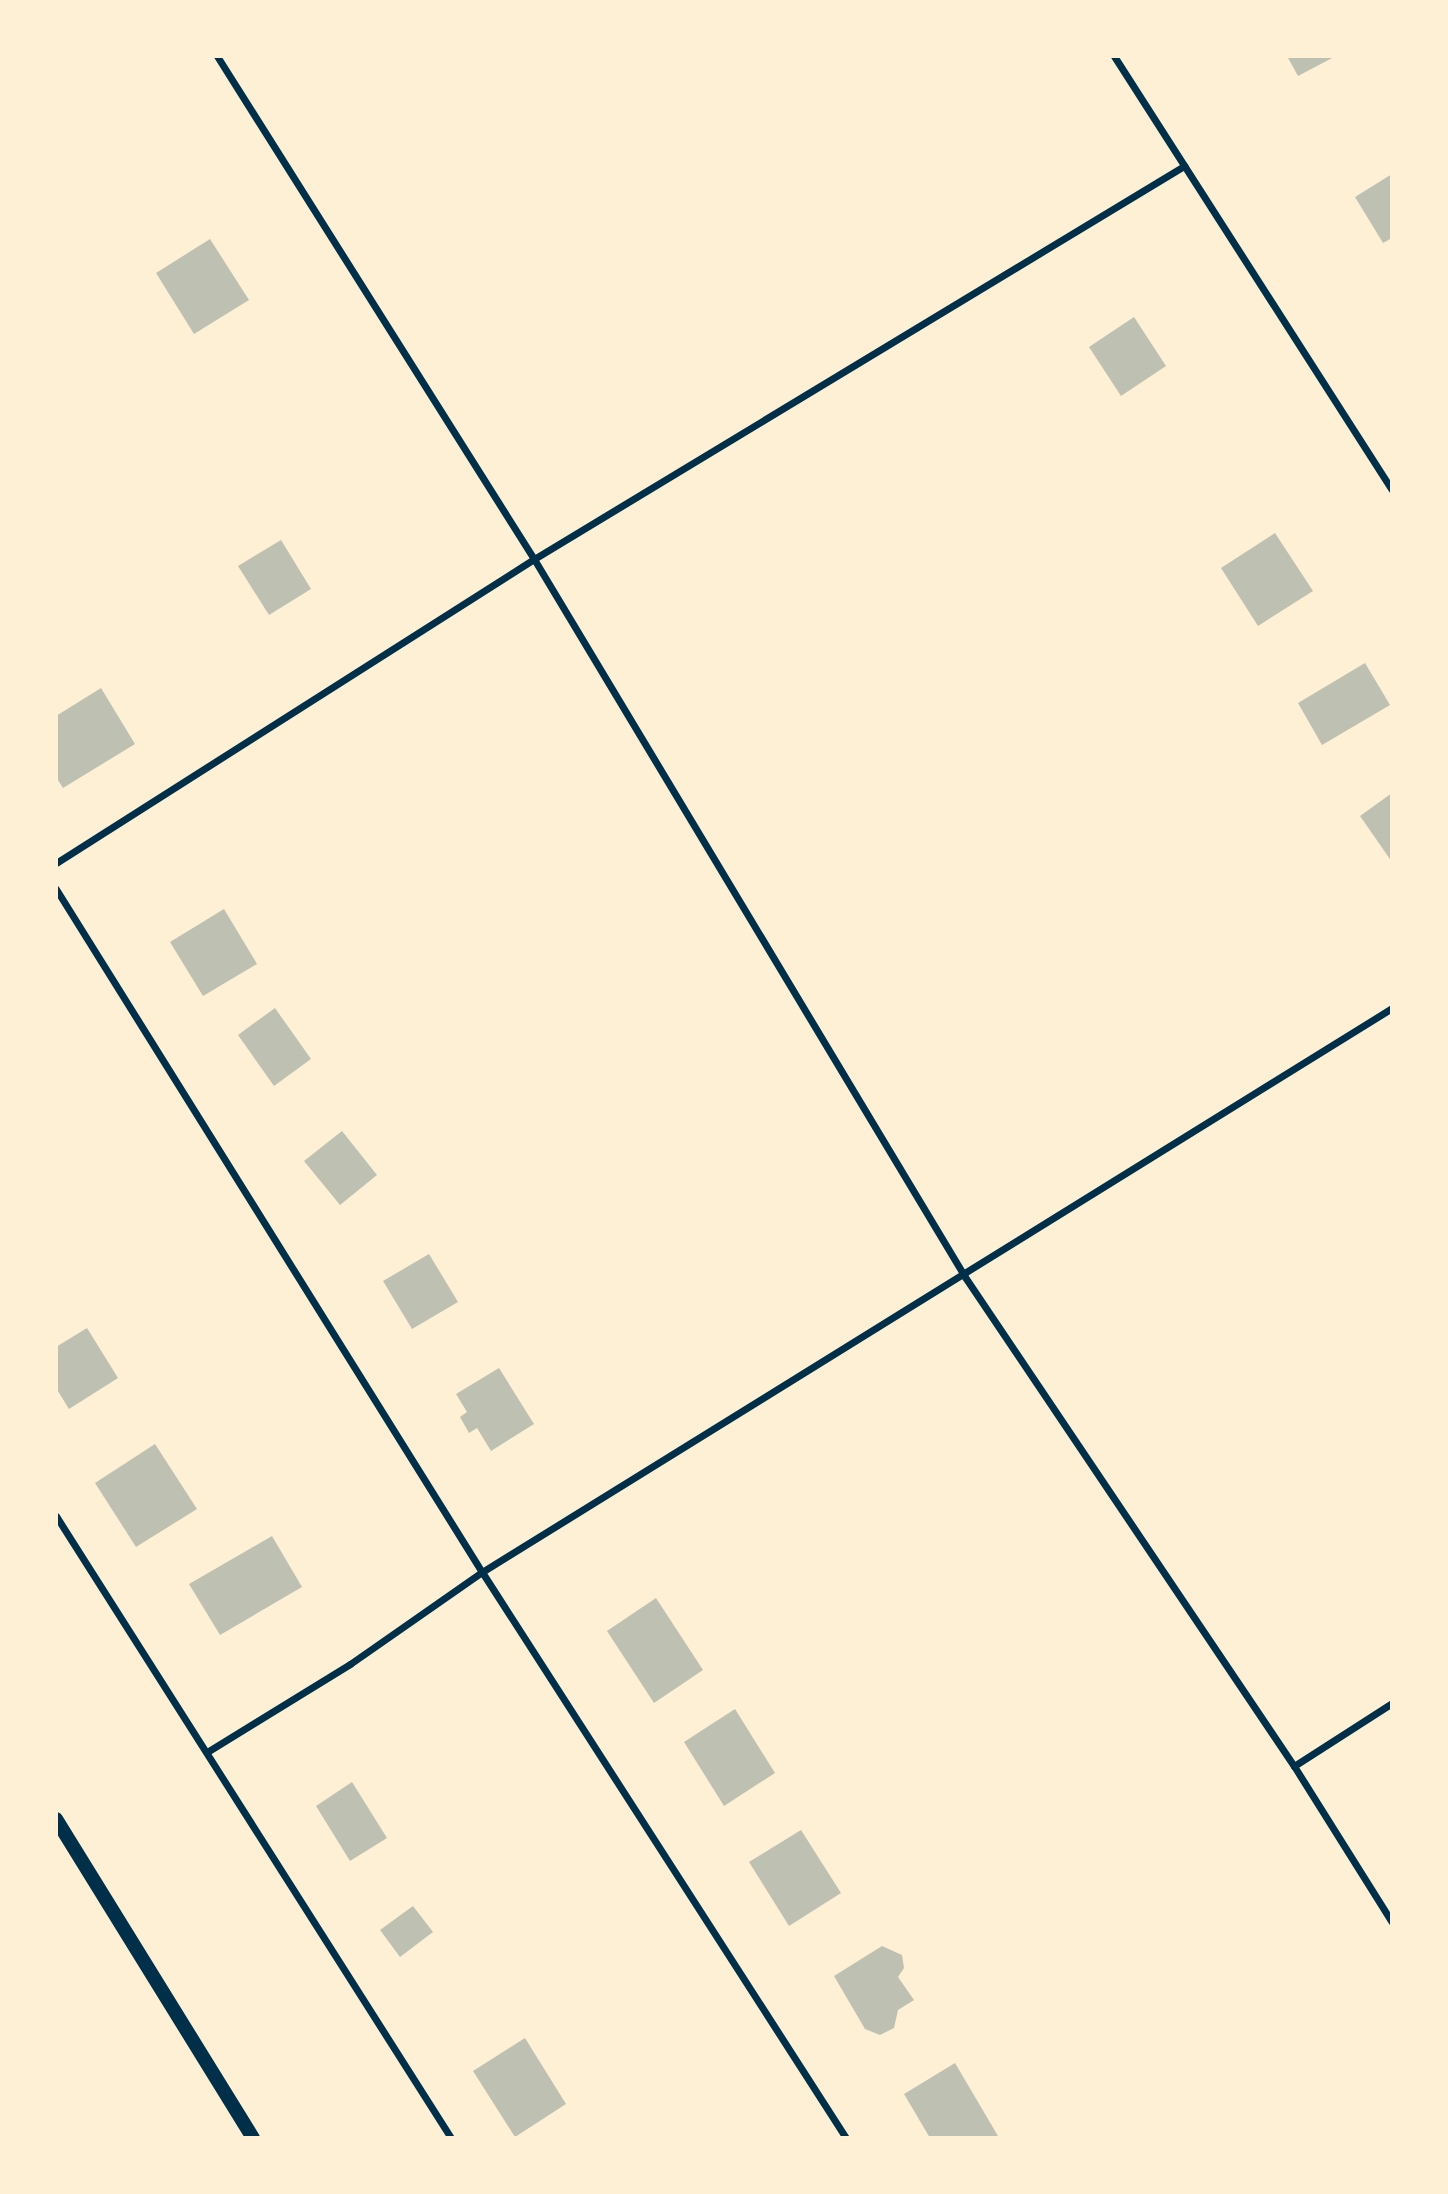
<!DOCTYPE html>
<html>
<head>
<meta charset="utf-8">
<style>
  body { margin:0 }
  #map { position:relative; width:1448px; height:2194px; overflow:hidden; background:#fdf0d5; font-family:Arial,sans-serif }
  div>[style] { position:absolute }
  .building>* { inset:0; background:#bec0b2 }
  .minor>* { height:7px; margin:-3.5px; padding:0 3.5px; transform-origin:3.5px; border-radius:3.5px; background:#003049 }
  .secondary>* { height:14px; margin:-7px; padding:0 7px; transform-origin:7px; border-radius:7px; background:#003049 }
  span { translate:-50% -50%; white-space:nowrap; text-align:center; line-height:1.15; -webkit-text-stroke:6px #fdf0d5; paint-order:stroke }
  .frame { position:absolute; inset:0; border:58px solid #fdf0d5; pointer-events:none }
</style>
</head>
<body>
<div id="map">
  <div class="building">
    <div style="clip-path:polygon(1287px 56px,1336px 56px,1298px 76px)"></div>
    <div style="clip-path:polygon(1392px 174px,1392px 238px,1383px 243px,1355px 197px)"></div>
    <div style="clip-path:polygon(210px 239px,249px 300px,194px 334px,156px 273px)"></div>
    <div style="clip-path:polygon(1134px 317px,1166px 366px,1121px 396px,1089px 347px)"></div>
    <div style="clip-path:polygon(1275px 533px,1313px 591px,1258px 626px,1221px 568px)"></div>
    <div style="clip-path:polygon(281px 540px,311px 589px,269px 615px,238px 566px)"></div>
    <div style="clip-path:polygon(1365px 663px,1390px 705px,1322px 745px,1298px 703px)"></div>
    <div style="clip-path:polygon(101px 688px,135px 744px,63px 788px,56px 777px,56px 716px)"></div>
    <div style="clip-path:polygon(1392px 793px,1392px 862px,1360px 816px)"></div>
    <div style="clip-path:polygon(224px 909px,257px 964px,203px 996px,170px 942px)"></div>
    <div style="clip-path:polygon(275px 1008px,311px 1059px,274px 1086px,238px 1035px)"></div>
    <div style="clip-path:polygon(342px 1131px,377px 1175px,340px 1205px,304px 1161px)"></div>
    <div style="clip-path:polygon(429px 1254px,458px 1302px,412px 1329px,383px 1281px)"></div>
    <div style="clip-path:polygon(87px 1328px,118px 1378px,69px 1409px,56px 1388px,56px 1347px)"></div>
    <div style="clip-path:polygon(499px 1368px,534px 1424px,491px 1451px,477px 1428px,469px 1433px,460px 1417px,467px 1412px,456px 1394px)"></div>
    <div style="clip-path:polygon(155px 1444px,197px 1509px,136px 1547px,95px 1483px)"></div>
    <div style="clip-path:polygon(272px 1536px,302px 1587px,220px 1635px,189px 1584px)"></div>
    <div style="clip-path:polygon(656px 1598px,703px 1670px,654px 1703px,607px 1631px)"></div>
    <div style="clip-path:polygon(735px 1709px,775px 1773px,724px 1806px,684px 1742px)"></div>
    <div style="clip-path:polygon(352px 1782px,387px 1838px,350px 1861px,316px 1806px)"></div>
    <div style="clip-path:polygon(801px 1830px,841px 1893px,789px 1926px,749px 1862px)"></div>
    <div style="clip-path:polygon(413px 1906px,433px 1932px,400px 1957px,380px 1930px)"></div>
    <div style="clip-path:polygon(882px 1946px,902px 1955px,904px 1968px,898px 1977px,914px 2000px,898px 2010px,894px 2028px,880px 2035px,865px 2029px,834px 1976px)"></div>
    <div style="clip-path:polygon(525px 2038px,566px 2104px,515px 2137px,473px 2071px)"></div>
    <div style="clip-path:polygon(955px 2063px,998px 2136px,995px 2138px,930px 2138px,904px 2094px)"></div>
  </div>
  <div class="minor">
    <div style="left:217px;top:56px;width:595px;rotate:57.78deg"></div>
    <div style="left:534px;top:559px;width:837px;rotate:59.02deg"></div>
    <div style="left:965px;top:1277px;width:589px;rotate:56.07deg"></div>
    <div style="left:1294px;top:1766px;width:184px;rotate:57.9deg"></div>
    <div style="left:1114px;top:56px;width:515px;rotate:57.36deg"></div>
    <div style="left:56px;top:863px;width:566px;rotate:-32.46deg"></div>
    <div style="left:534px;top:559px;width:760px;rotate:-31.16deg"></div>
    <div style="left:56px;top:889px;width:805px;rotate:58.05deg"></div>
    <div style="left:482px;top:1572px;width:673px;rotate:57.25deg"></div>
    <div style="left:56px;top:1516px;width:737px;rotate:57.58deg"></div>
    <div style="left:207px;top:1752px;width:168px;rotate:-31.6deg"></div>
    <div style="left:350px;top:1664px;width:161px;rotate:-34.9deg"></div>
    <div style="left:482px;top:1572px;width:1071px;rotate:-31.79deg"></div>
    <div style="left:1294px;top:1766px;width:117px;rotate:-32.7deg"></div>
  </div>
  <div class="secondary">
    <div style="left:56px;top:1819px;width:375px;rotate:58.3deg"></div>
  </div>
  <div class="frame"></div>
</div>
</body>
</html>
